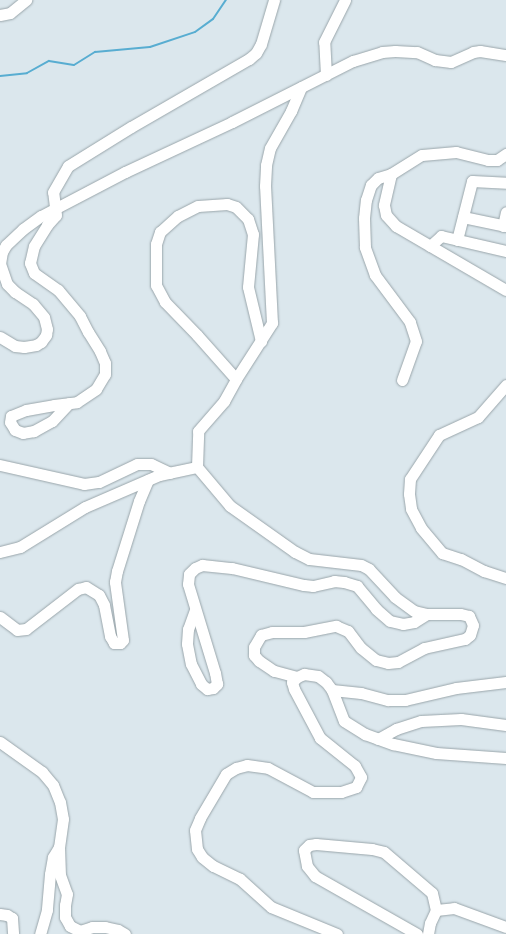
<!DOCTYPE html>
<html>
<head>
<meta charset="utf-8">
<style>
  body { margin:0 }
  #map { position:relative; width:506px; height:934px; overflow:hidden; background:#dbe7ed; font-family:"Archivo Narrow",sans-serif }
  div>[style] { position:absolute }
  .stream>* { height:2px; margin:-1px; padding:0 1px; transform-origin:1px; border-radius:1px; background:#58add1 }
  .roads { filter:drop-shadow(0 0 1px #99a5aa) drop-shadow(0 0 1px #99a5aa) }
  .minor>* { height:11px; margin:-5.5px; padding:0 5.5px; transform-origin:5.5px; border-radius:5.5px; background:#fff }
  span { translate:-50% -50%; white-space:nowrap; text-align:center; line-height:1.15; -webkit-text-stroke:3px #e8f4fa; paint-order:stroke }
</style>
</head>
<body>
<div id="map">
  <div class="stream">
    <div style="left:0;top:76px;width:27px;rotate:-6deg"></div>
    <div style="left:27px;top:73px;width:25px;rotate:-29deg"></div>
    <div style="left:49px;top:61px;width:25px;rotate:9deg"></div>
    <div style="left:74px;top:65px;width:25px;rotate:-32deg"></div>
    <div style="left:95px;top:52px;width:55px;rotate:-5.2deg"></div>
    <div style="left:150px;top:47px;width:47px;rotate:-18.4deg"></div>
    <div style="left:195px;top:32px;width:22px;rotate:-36deg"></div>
    <div style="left:213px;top:19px;width:23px;rotate:-56deg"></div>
  </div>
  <div class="roads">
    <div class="minor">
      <div style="left:0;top:15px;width:10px;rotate:-11deg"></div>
      <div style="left:10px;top:13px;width:21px;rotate:-39deg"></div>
      <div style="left:326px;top:75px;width:33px;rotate:-93deg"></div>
      <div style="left:324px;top:42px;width:47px;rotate:-63.4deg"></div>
      <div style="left:391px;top:174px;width:32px;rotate:103deg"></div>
      <div style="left:384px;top:205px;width:10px;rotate:79deg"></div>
      <div style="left:386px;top:215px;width:15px;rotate:48deg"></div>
      <div style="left:396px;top:226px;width:127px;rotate:30.2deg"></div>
      <div style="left:463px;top:217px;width:44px;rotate:11.8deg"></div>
      <div style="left:503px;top:226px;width:14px;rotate:-78deg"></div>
      <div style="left:457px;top:240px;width:61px;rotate:-75.7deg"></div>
      <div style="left:472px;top:181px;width:34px;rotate:3deg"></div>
      <div style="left:430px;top:246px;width:15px;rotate:-42deg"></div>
      <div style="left:441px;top:236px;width:67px;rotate:13deg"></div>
      <div style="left:0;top:337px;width:17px;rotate:31deg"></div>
      <div style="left:15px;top:346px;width:9px;rotate:6deg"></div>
      <div style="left:24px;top:347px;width:12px;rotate:-9deg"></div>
      <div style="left:36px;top:345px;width:6px;rotate:-31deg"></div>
      <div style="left:41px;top:342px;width:9px;rotate:-54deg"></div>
      <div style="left:46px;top:335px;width:6px;rotate:-81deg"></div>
      <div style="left:47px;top:329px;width:12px;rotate:-104deg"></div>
      <div style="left:44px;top:317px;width:17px;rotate:-130deg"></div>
      <div style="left:33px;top:304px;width:22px;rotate:-146deg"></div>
      <div style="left:15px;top:292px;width:11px;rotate:-135deg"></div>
      <div style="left:7px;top:284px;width:21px;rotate:-109deg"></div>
      <div style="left:0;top:264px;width:12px;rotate:-81deg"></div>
      <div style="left:2px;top:252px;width:8px;rotate:-60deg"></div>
      <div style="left:6px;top:245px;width:23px;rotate:-43deg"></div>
      <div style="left:23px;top:229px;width:22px;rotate:-36deg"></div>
      <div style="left:41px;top:216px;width:95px;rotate:-27.6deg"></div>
      <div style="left:125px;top:172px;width:118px;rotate:-25deg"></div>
      <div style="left:232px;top:122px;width:136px;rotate:-26.8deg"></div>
      <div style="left:353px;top:61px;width:30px;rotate:-17deg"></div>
      <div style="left:382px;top:52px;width:13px;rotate:-4deg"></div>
      <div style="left:395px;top:51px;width:22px;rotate:3deg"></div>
      <div style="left:417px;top:52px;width:20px;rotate:24deg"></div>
      <div style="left:435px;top:60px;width:16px;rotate:7deg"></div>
      <div style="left:451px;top:62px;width:24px;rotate:-24deg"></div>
      <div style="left:473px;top:52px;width:7px;rotate:-8deg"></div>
      <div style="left:480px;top:51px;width:26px;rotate:9deg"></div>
      <div style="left:236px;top:379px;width:59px;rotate:-131.6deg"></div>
      <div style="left:197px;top:335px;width:46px;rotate:-134.1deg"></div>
      <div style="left:165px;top:302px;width:19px;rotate:-118deg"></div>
      <div style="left:156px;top:285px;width:41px;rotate:-90deg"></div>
      <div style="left:156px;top:244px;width:13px;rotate:-72deg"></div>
      <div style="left:160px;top:232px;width:24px;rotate:-42deg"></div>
      <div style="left:178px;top:216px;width:22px;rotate:-27deg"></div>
      <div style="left:198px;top:206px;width:29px;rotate:-4deg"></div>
      <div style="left:227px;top:204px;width:9px;rotate:18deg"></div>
      <div style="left:236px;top:207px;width:17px;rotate:45deg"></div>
      <div style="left:248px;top:219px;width:16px;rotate:72deg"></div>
      <div style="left:253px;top:234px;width:53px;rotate:95.4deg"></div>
      <div style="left:248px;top:287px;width:56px;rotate:76.5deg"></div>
      <div style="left:402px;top:380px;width:41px;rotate:-70.3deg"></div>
      <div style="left:416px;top:341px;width:20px;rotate:-108deg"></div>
      <div style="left:410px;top:322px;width:59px;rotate:-126.7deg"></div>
      <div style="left:375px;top:275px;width:30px;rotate:-110deg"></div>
      <div style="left:365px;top:247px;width:29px;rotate:-92deg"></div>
      <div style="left:364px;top:218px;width:18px;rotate:-84deg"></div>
      <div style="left:366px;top:200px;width:16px;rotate:-72deg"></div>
      <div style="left:371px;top:185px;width:10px;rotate:-45deg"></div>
      <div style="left:378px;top:178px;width:14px;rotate:-17deg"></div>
      <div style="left:391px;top:174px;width:36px;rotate:-32deg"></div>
      <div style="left:422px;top:155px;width:34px;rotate:-5deg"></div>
      <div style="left:456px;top:152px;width:33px;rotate:14deg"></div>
      <div style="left:488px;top:160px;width:9px"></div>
      <div style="left:497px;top:160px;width:11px;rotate:-34deg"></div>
      <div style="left:506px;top:385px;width:43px;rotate:131.2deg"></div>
      <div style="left:478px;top:417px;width:43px;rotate:155.2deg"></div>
      <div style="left:439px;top:435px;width:53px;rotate:123.4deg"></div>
      <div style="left:410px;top:479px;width:15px;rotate:94deg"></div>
      <div style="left:409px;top:494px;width:15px;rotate:82deg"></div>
      <div style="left:411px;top:509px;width:21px;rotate:62deg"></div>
      <div style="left:421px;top:528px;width:33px;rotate:50deg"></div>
      <div style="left:442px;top:553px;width:20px;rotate:18deg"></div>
      <div style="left:461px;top:559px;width:26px;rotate:28deg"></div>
      <div style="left:484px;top:571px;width:23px;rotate:18deg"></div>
      <div style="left:69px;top:403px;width:25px;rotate:133deg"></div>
      <div style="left:52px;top:421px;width:21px;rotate:151deg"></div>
      <div style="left:34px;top:431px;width:11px;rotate:170deg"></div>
      <div style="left:23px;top:433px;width:9px;rotate:-159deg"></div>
      <div style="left:15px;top:430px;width:9px;rotate:-122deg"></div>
      <div style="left:10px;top:422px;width:6px;rotate:-81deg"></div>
      <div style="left:11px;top:416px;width:16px;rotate:-22deg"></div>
      <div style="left:26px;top:410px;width:28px;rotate:-10deg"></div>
      <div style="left:54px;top:405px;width:23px;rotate:-7deg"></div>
      <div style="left:77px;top:402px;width:23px;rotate:-34deg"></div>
      <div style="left:96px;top:389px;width:17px;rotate:-59deg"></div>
      <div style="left:105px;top:374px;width:11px;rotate:-90deg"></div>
      <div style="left:105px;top:363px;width:13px;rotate:-113deg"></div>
      <div style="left:100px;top:351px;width:22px;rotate:-122deg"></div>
      <div style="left:88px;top:332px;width:18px;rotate:-117deg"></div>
      <div style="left:80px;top:316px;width:34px;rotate:-130deg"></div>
      <div style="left:58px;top:290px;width:29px;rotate:-145deg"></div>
      <div style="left:34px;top:273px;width:11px;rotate:-112deg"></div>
      <div style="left:30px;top:263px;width:17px;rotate:-77deg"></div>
      <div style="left:34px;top:246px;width:25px;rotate:-58deg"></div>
      <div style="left:47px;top:225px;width:13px;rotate:-48deg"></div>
      <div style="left:56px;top:215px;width:23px;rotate:-97deg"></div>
      <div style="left:53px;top:192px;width:30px;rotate:-60deg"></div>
      <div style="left:68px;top:166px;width:74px;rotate:-31.8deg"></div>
      <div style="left:131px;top:127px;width:136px;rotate:-30deg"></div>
      <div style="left:249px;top:59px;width:9px;rotate:-41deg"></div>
      <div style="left:256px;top:53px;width:10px;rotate:-61deg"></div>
      <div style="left:261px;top:44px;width:46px;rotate:-73.5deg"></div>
      <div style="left:0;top:465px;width:86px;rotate:12.7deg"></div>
      <div style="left:84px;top:484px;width:15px;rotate:-8deg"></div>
      <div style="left:99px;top:482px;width:42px;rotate:-25.3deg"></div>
      <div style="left:137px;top:464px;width:14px"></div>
      <div style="left:151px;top:464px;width:21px;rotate:25deg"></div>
      <div style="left:0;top:552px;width:21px;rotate:-14deg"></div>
      <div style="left:20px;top:547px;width:76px;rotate:-31.6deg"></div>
      <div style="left:85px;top:507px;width:81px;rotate:-23.4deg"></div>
      <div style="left:159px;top:475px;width:39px;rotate:-12deg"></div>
      <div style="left:195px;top:610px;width:20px;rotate:110deg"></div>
      <div style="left:188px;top:629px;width:15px;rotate:94deg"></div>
      <div style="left:187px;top:644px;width:20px;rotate:79deg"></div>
      <div style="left:191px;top:664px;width:22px;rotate:63deg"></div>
      <div style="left:201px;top:684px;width:8px;rotate:40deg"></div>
      <div style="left:207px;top:689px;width:6px;rotate:-9deg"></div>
      <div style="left:213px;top:688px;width:6px;rotate:-45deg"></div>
      <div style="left:217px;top:684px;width:11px;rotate:-100deg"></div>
      <div style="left:215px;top:673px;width:93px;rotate:-106.9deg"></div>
      <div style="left:188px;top:584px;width:10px;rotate:-84deg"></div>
      <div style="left:189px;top:574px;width:8px;rotate:-45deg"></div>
      <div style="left:195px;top:568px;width:8px;rotate:-23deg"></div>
      <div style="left:202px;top:565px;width:30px;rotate:6deg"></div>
      <div style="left:232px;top:568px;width:74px;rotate:13.3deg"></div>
      <div style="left:304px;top:585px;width:9px;rotate:6deg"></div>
      <div style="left:313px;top:586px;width:22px;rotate:-13deg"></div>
      <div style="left:334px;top:581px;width:10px;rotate:6deg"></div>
      <div style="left:344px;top:582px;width:14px;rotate:17deg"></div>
      <div style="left:357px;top:586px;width:30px;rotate:50deg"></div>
      <div style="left:376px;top:609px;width:18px;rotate:41deg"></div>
      <div style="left:390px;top:621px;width:13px;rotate:13deg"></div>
      <div style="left:403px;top:624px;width:11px;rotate:-10deg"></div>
      <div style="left:414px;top:622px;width:15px;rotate:-32deg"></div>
      <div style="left:0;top:617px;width:21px;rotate:37deg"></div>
      <div style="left:17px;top:630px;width:9px;rotate:-6deg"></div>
      <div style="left:26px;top:629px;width:66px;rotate:-37.6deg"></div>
      <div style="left:78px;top:589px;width:8px;rotate:-14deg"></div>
      <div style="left:86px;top:587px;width:15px;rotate:32deg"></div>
      <div style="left:99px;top:595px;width:11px;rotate:63deg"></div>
      <div style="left:104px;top:605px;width:32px;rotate:79deg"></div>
      <div style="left:110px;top:636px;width:8px;rotate:60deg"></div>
      <div style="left:114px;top:643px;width:6px"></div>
      <div style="left:120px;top:643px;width:4px;rotate:-45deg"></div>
      <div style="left:123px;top:640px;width:59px;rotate:-97.9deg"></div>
      <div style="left:115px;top:582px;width:11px;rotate:-80deg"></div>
      <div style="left:117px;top:571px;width:73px;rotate:-72.6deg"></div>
      <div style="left:139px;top:501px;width:23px;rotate:-67deg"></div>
      <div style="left:297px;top:677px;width:24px;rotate:-165deg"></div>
      <div style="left:274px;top:671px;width:18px;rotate:-146deg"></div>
      <div style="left:259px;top:661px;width:8px;rotate:-130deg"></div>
      <div style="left:254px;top:655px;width:8px;rotate:-90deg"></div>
      <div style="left:254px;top:647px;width:14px;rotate:-60deg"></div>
      <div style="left:261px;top:635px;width:11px;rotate:-15deg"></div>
      <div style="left:272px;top:632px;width:32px"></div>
      <div style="left:304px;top:632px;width:33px;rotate:-11deg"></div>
      <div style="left:336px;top:626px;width:13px;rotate:23deg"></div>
      <div style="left:348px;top:631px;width:21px;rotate:53deg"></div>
      <div style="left:361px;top:648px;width:19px;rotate:39deg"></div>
      <div style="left:376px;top:660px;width:12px;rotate:14deg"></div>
      <div style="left:388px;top:663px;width:10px;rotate:-6deg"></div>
      <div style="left:398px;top:662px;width:30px;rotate:-28deg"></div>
      <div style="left:424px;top:648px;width:42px;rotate:-12.4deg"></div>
      <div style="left:465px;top:639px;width:6px;rotate:-39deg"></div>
      <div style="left:470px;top:635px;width:10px;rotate:-73deg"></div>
      <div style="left:473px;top:625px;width:10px;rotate:-114deg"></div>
      <div style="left:469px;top:616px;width:9px;rotate:-167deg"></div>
      <div style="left:460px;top:614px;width:33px;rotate:180deg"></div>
      <div style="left:427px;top:614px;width:13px;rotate:-167deg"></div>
      <div style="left:414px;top:611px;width:24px;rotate:-144deg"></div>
      <div style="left:395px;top:597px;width:38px;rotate:-133deg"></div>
      <div style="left:369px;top:569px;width:9px;rotate:-153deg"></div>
      <div style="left:361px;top:565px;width:52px;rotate:-173.4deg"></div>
      <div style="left:309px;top:559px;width:16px;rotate:-153deg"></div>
      <div style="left:295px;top:552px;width:80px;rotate:-144.7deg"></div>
      <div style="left:230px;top:506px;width:51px;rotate:-130.2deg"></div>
      <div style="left:197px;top:467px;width:36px;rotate:-88deg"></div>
      <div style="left:198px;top:431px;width:40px;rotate:-49deg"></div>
      <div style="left:224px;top:401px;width:25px;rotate:-61deg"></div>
      <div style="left:236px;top:379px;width:67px;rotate:-57.3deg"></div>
      <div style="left:272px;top:323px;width:137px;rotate:-92.9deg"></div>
      <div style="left:265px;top:186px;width:21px;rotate:-87deg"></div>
      <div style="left:266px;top:165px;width:17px;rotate:-77deg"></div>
      <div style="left:270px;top:148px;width:43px;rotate:-60.4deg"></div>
      <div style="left:291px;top:111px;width:26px;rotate:-67deg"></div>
      <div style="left:332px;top:690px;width:29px;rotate:6deg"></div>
      <div style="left:361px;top:693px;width:28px;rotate:15deg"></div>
      <div style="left:388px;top:700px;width:17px"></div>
      <div style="left:405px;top:700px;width:52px;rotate:-13.2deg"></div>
      <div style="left:456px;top:688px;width:50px;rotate:-6.8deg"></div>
      <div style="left:378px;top:739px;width:21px;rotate:-29deg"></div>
      <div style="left:396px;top:729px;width:26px;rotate:-18deg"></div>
      <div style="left:421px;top:721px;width:40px;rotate:-2.9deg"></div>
      <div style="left:461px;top:719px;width:45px;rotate:7.6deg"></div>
      <div style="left:0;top:742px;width:52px;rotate:35.5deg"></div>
      <div style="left:42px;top:772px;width:17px;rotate:50deg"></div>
      <div style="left:53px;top:785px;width:18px;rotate:68deg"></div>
      <div style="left:60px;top:802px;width:17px;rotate:80deg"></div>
      <div style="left:63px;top:819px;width:28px;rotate:98deg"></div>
      <div style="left:59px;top:847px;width:12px;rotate:121deg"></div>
      <div style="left:53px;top:857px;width:17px;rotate:100deg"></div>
      <div style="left:50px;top:874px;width:36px;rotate:95deg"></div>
      <div style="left:47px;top:910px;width:25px;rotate:106deg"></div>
      <div style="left:59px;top:847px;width:28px;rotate:88deg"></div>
      <div style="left:60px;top:875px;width:20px;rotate:70deg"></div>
      <div style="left:67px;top:894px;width:11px;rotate:100deg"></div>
      <div style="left:65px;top:905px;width:12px;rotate:90deg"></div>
      <div style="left:65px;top:917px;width:10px;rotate:61deg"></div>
      <div style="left:70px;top:926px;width:11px;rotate:27deg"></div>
      <div style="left:80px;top:931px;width:13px;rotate:-18deg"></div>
      <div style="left:92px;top:927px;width:13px"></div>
      <div style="left:105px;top:927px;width:13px;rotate:13deg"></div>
      <div style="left:118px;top:930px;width:8px;rotate:30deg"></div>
      <div style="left:0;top:914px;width:7px;rotate:8deg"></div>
      <div style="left:7px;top:915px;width:6px;rotate:31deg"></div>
      <div style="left:12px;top:918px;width:16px;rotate:86deg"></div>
      <div style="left:337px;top:934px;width:71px;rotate:-157.8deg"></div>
      <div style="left:271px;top:907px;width:42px;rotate:-137.9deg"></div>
      <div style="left:240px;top:879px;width:30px;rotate:-154deg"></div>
      <div style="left:213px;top:866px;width:14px;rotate:-141deg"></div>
      <div style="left:202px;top:857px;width:9px;rotate:-122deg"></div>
      <div style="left:197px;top:849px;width:19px;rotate:-96deg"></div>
      <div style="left:195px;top:830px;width:13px;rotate:-67deg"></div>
      <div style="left:200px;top:818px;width:51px;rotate:-59.4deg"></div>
      <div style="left:226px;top:774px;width:12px;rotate:-31deg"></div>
      <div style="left:236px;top:768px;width:11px;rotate:-15deg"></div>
      <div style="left:247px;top:765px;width:21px;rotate:8deg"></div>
      <div style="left:268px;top:768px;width:51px;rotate:28.1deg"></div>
      <div style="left:313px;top:792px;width:28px"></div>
      <div style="left:341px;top:792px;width:16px;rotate:-18deg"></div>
      <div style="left:356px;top:787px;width:11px;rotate:-63deg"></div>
      <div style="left:361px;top:777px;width:13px;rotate:-119deg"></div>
      <div style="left:355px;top:766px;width:45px;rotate:-141.3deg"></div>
      <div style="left:320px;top:738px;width:55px;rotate:-118deg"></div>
      <div style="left:294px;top:689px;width:7px;rotate:-106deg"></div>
      <div style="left:292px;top:682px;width:7px;rotate:-45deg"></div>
      <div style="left:297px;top:677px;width:8px;rotate:-23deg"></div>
      <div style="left:304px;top:674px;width:14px;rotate:8deg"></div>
      <div style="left:318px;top:676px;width:10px;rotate:37deg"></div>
      <div style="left:326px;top:682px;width:10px;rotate:53deg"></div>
      <div style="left:332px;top:690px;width:33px;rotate:69deg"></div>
      <div style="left:344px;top:721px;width:25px;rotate:32deg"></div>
      <div style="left:365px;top:734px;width:30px;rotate:20deg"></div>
      <div style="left:393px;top:744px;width:44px;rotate:11.8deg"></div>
      <div style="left:436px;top:753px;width:70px;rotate:4.1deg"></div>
      <div style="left:417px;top:934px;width:117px;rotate:-150.4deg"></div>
      <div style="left:315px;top:876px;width:13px;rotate:-129deg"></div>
      <div style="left:307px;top:866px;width:16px;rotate:-101deg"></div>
      <div style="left:304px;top:850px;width:7px;rotate:-45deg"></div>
      <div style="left:309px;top:845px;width:7px;rotate:-8deg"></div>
      <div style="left:316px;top:844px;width:56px;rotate:5.1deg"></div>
      <div style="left:372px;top:849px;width:12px;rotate:14deg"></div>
      <div style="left:384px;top:852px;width:63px;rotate:40.5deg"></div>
      <div style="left:432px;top:893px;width:17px;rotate:77deg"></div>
      <div style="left:428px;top:934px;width:11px;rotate:-80deg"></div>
      <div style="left:430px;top:923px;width:14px;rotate:-65deg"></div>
      <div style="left:436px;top:910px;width:18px;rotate:-6deg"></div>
      <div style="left:454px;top:908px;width:55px;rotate:20.1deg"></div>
    </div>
  </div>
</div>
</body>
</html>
